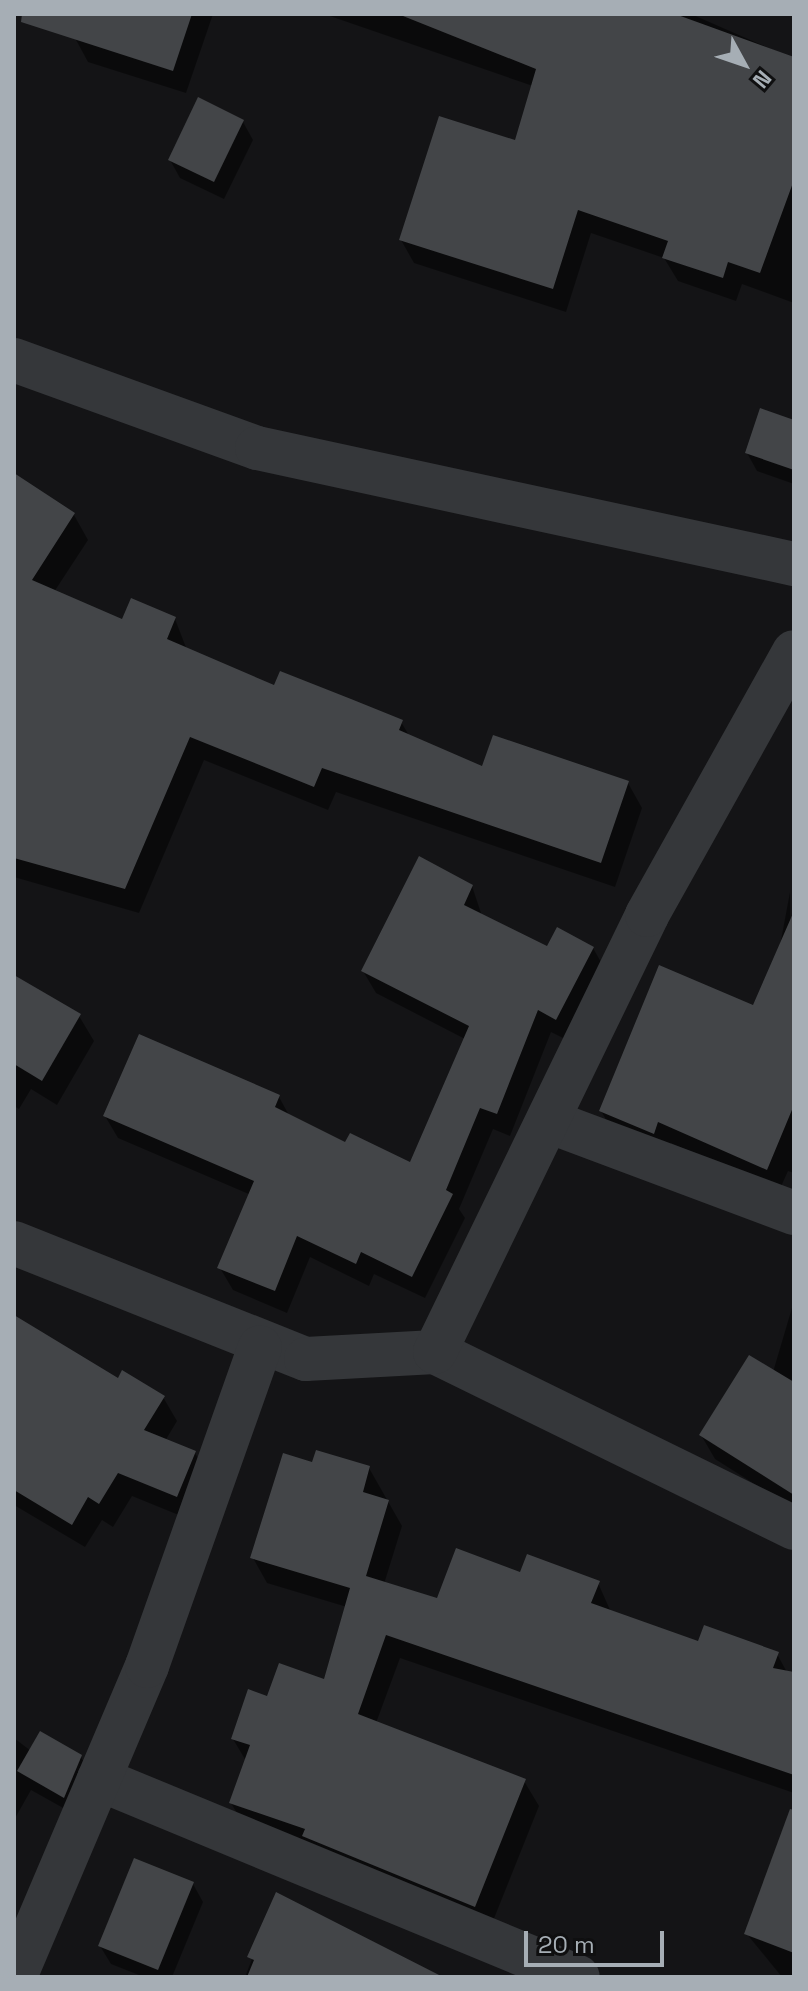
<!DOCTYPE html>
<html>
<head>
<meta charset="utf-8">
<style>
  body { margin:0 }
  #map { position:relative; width:808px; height:1991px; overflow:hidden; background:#141416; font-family:"Space Grotesk",sans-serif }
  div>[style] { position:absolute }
  .shadow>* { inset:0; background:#0007 }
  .building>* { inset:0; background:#434548 }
  .minor>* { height:44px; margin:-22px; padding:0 22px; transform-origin:22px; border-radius:22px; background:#35373a }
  span { translate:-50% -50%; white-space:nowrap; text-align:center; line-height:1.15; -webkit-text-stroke:6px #0f0f10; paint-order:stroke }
  .frame { position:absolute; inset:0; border:16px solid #a6aeb5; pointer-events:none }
  .north { position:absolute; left:704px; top:24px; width:80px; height:80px; -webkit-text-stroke:6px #0f0f10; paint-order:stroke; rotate:130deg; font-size:22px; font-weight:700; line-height:32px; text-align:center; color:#a6aeb5 }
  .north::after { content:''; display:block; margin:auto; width:28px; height:36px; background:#a6aeb5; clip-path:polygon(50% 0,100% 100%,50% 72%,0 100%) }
  .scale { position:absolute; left:524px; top:1931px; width:140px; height:36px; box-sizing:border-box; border:4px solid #a6aeb5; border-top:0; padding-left:10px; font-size:24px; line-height:28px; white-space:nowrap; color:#a6aeb5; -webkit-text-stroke:6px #0f0f10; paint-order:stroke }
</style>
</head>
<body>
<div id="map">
  <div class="shadow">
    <div style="clip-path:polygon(25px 14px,213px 14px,186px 93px,88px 62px,75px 38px)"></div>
    <div style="clip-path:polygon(324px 14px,691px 14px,794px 59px,794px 303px,742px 284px,736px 301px,678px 281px,664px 258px,591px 233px,566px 312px,414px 263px,401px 240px,516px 142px,533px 86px)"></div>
    <div style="clip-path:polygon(243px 122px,253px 140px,224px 199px,180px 178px,170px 160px)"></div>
    <div style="clip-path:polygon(794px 422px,794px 484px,757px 471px,747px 453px)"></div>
    <div style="clip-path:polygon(14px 476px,74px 515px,88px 540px,54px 592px,123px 622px,175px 619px,187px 650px,275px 688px,401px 722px,410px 737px,483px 769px,628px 783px,642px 808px,615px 887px,336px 792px,328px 810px,204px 760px,139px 913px,14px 877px)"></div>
    <div style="clip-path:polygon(472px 886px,482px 916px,548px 948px,593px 948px,606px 971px,569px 1041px,551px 1032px,510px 1136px,493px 1129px,459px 1209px,465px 1218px,425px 1298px,374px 1274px,369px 1286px,310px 1257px,287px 1313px,233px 1290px,220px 1268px,251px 1195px,118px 1138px,105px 1116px,279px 1097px,290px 1117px,346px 1145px,411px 1165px,465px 1039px,376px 993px,363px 971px)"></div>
    <div style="clip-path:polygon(790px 892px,794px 1173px,788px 1171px,779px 1191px,671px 1143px,666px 1155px,614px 1133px,601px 1111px,754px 1007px,779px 951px)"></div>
    <div style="clip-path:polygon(14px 977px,79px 1016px,94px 1041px,57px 1105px,31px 1089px,19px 1109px,14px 1106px)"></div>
    <div style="clip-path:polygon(794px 1301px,794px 1509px,715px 1459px,701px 1435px,773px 1372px)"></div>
    <div style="clip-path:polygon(14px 1317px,118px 1381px,163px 1397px,177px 1421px,165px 1441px,195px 1453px,209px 1477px,191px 1520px,132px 1496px,113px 1527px,102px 1520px,85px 1547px,14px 1505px)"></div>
    <div style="clip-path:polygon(313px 1464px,369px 1468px,402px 1526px,384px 1584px,439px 1600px,521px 1575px,598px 1583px,611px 1612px,699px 1644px,777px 1654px,794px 1685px,794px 1793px,400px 1658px,376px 1723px,524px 1781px,539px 1806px,489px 1931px,245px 1827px,231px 1803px,246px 1761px,233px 1739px,268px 1699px,325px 1681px,347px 1607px,267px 1583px,253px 1558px)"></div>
    <div style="clip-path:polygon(14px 1738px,31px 1751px,81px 1757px,91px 1775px,74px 1814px,31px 1790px,14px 1820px)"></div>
    <div style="clip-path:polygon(794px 1805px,794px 1977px,782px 1977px,746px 1933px)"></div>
    <div style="clip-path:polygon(193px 1884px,203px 1902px,172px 1977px,144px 1977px,111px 1964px,100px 1946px)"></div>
    <div style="clip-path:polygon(277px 1895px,439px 1977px,245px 1977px)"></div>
  </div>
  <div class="building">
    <div style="clip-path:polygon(22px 14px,192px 14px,173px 71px,21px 22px)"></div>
    <div style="clip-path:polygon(398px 14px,675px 14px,794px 57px,794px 180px,760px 273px,728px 262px,723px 278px,662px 258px,668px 241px,578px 210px,553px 289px,399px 240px,439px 116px,515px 140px,536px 69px)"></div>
    <div style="clip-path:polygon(198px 97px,244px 120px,214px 182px,168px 160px)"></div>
    <div style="clip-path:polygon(760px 408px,794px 420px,794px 470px,745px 453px)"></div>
    <div style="clip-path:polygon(14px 473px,75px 513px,32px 580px,122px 619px,131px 598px,176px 617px,167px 639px,274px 685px,280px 671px,351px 699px,403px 720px,399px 730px,482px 766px,493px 735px,629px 781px,601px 863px,322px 768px,314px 787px,190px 737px,125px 889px,14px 858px)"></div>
    <div style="clip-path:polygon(419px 856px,473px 885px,464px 905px,547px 946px,557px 927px,594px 947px,556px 1020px,538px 1010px,497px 1114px,480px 1108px,446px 1190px,453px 1194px,412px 1277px,361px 1252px,356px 1264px,297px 1236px,275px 1291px,217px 1268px,254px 1181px,103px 1116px,139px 1034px,280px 1095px,275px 1107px,345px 1142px,350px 1133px,410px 1162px,469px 1026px,361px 971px)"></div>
    <div style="clip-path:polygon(794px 911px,794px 1105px,767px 1170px,658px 1122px,654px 1134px,599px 1111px,659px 965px,753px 1005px)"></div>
    <div style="clip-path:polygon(14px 975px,81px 1014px,42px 1081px,14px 1064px)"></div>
    <div style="clip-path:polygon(14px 1315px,118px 1378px,122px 1370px,165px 1396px,144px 1430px,196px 1451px,177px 1497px,118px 1473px,99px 1504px,88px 1497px,72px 1525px,14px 1490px)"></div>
    <div style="clip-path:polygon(749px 1355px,794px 1382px,794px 1495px,699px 1435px)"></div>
    <div style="clip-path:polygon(316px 1450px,370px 1466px,363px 1492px,389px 1500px,366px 1576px,437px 1598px,456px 1548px,520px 1572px,527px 1554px,600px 1581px,591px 1603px,698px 1641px,704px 1625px,779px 1652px,773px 1668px,794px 1672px,794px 1775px,386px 1635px,358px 1714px,526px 1779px,475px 1907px,302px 1836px,305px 1829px,229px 1803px,250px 1745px,231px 1739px,248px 1689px,267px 1696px,279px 1663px,324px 1679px,350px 1588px,250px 1558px,283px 1453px,312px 1462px)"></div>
    <div style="clip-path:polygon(40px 1731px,82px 1755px,64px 1798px,17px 1771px)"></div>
    <div style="clip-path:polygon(790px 1809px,794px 1810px,794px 1953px,744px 1934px)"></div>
    <div style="clip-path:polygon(134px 1858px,194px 1882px,158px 1970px,98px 1946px)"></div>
    <div style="clip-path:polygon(276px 1892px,443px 1977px,247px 1977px,254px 1960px,247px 1957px)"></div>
  </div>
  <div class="minor">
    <div style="left:14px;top:360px;width:258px;rotate:19.9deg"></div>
    <div style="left:257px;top:448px;width:549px;rotate:12.19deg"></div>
    <div style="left:548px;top:1121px;width:263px;rotate:20.5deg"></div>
    <div style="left:14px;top:1243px;width:314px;rotate:21.7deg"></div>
    <div style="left:306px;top:1359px;width:129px;rotate:-3.1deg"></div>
    <div style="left:435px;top:1352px;width:400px;rotate:26.1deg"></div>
    <div style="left:435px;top:1352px;width:486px;rotate:-64.1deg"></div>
    <div style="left:647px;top:915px;width:301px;rotate:-60.8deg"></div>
    <div style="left:99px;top:1779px;width:518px;rotate:22.46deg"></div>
    <div style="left:15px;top:1977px;width:338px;rotate:-67deg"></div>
    <div style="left:147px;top:1666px;width:338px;rotate:-70.5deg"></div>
  </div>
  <div class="frame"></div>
  <div class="north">N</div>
  <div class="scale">20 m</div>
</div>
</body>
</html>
